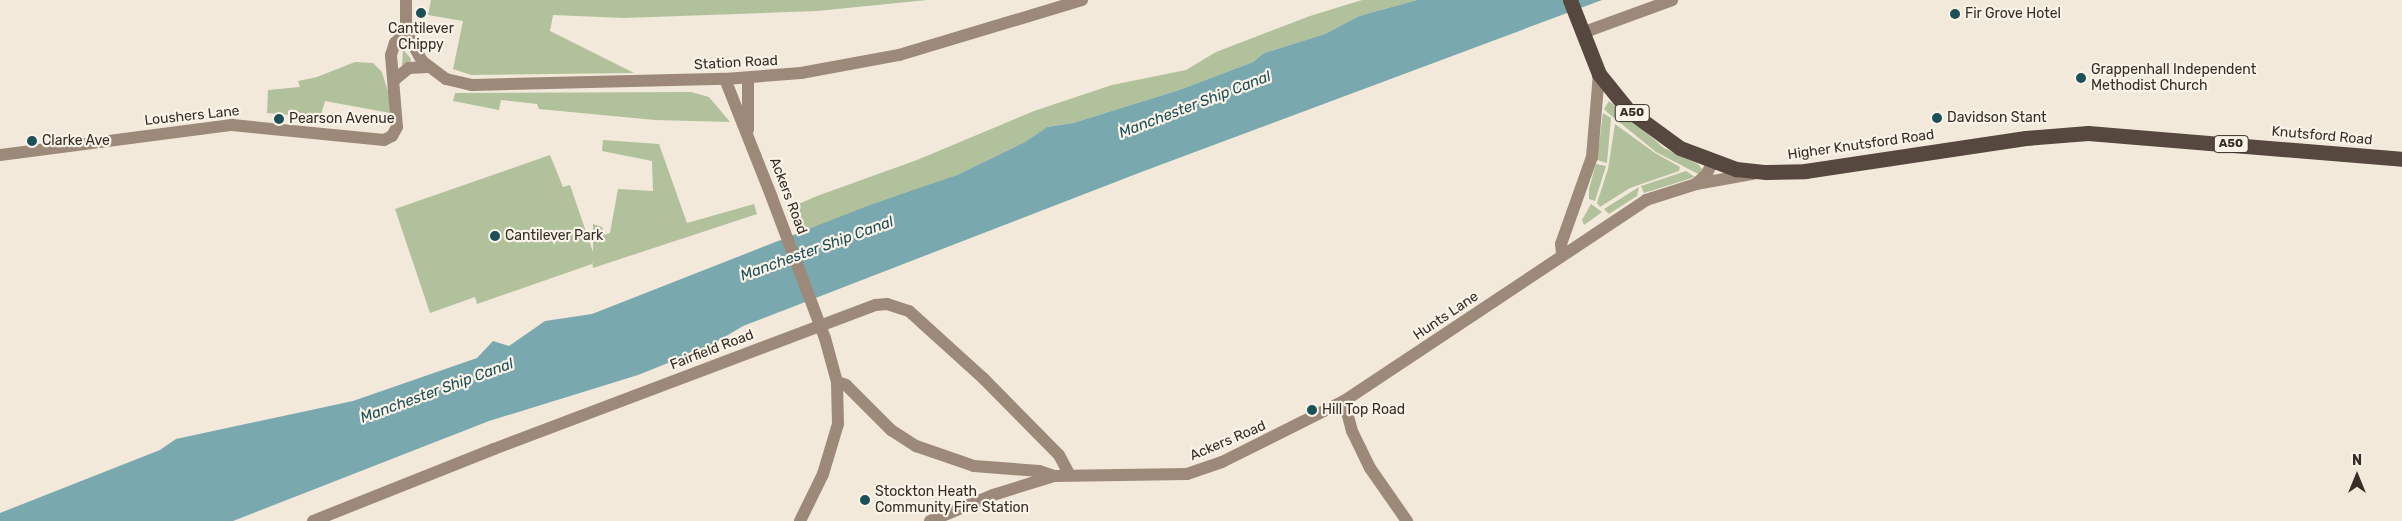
<!DOCTYPE html>
<html>
<head>
<meta charset="utf-8">
<style>
  body { margin:0 }
  #map { position:relative; width:2402px; height:521px; overflow:hidden; background:#f2e9db; font-family:Rubik,sans-serif }
  div>[style] { position:absolute }
  .green>* { inset:0; background:#b1c19b }
  .water>* { inset:0; background:#7aa8af }
  .secondary>* { height:12px; margin:-6px; padding:0 6px; transform-origin:6px; border-radius:6px; background:#9d8979 }
  .highway>* { height:15px; margin:-7.5px; padding:0 7.5px; transform-origin:7.5px; border-radius:7.5px; background:#57483f }
  .secondary-bridge>* { height:12px; margin:-6px; padding:0 6px; transform-origin:6px; border-radius:6px; background:#9d8979 }
  .dots>* { width:14px; height:14px; translate:-50% -50%; box-sizing:border-box; border:2px solid #f9f3e8; border-radius:50% }
  span { translate:-50% -50%; white-space:nowrap; text-align:center; line-height:1.15; -webkit-text-stroke:4.5px #f9f3e8; paint-order:stroke }
  .shield-label span { padding:1px 4px; background:#f9f3e8; border:1px solid; border-radius:4px; -webkit-text-stroke-width:0 }
  .shield-label { font-size:12px; color:#362d28; font-weight:700 }
  .poi-label { font-size:14px; color:#362d28 }
  .left { translate:0 -50%; text-align:left }
  .street-label { font-size:14px; color:#362d28 }
  .water-label { font-size:15px; color:#1d4f58; font-style:italic }
  .north { position:absolute; left:2332px; top:451px; width:50px; height:50px; -webkit-text-stroke:4px #f9f3e8; paint-order:stroke; rotate:0deg; font-size:14px; font-weight:700; line-height:20px; text-align:center; color:#362d28 }
  .north::after { content:''; display:block; margin:auto; width:18px; height:22px; background:#362d28; clip-path:polygon(50% 0,100% 100%,50% 72%,0 100%) }
</style>
</head>
<body>
<div id="map">
  <div class="green">
    <div style="clip-path:polygon(431px 0,927px 0,817px 11px,624px 18px,553px 15px,550px 31px,634px 73px,471px 75px,453px 69px,463px 21px,428px 15px)"></div>
    <div style="clip-path:polygon(1362px 0,1417px 0,1359px 16px,1325px 34px,1264px 53px,1253px 62px,1179px 90px,1073px 123px,1047px 127px,1025px 142px,957px 175px,797px 234px,787px 209px,817px 196px,917px 160px,1034px 111px,1112px 85px,1186px 70px,1216px 52px,1310px 16px)"></div>
    <div style="clip-path:polygon(403px 49px,411px 59px,410px 64px,402px 67px)"></div>
    <div style="clip-path:polygon(355px 62px,373px 63px,382px 72px,389px 95px,390px 113px,325px 101px,320px 118px,267px 113px,268px 90px,300px 87px,298px 81px,317px 77px)"></div>
    <div style="clip-path:polygon(691px 92px,709px 97px,730px 122px,655px 120px,539px 109px,537px 104px,501px 100px,499px 110px,453px 101px,455px 93px)"></div>
    <div style="clip-path:polygon(1609px 101px,1664px 148px,1698px 164px,1702px 169px,1700px 175px,1656px 152px,1608px 113px,1604px 109px)"></div>
    <div style="clip-path:polygon(1603px 113px,1611px 118px,1607px 163px,1597px 160px)"></div>
    <div style="clip-path:polygon(1615px 124px,1655px 153px,1680px 167px,1679px 171px,1630px 188px,1600px 207px,1597px 203px,1608px 169px)"></div>
    <div style="clip-path:polygon(603px 140px,659px 144px,687px 223px,754px 204px,757px 214px,593px 268px,592px 261px,592px 264px,477px 304px,475px 297px,430px 313px,395px 209px,550px 155px,563px 187px,570px 185px,593px 252px,593px 224px,602px 227px,605px 235px,610px 233px,618px 189px,653px 191px,652px 161px,602px 151px)"></div>
    <div style="clip-path:polygon(1596px 164px,1606px 166px,1595px 201px,1589px 199px,1589px 189px)"></div>
    <div style="clip-path:polygon(1686px 171px,1695px 177px,1644px 193px,1641px 186px)"></div>
    <div style="clip-path:polygon(1639px 187px,1637px 196px,1609px 214px,1604px 209px)"></div>
    <div style="clip-path:polygon(1591px 204px,1602px 212px,1584px 225px,1582px 220px)"></div>
  </div>
  <div class="water">
    <div style="clip-path:polygon(1417px 0,1602px 0,1144px 171px,743px 326px,708px 347px,638px 375px,489px 421px,233px 521px,0 521px,0 513px,160px 450px,176px 439px,353px 401px,477px 358px,493px 341px,509px 346px,545px 321px,592px 314px,870px 205px,957px 175px,1025px 142px,1047px 127px,1073px 123px,1179px 90px,1253px 62px,1264px 53px,1325px 34px,1359px 16px)"></div>
  </div>
  <div class="secondary">
    <div style="left:406px;top:0;width:32px;rotate:90deg"></div>
    <div style="left:406px;top:32px;width:33px;rotate:61deg"></div>
    <div style="left:422px;top:61px;width:30px;rotate:37deg"></div>
    <div style="left:446px;top:79px;width:27px;rotate:13deg"></div>
    <div style="left:472px;top:85px;width:253px;rotate:-1.4deg"></div>
    <div style="left:725px;top:79px;width:76px;rotate:-4.5deg"></div>
    <div style="left:801px;top:73px;width:100px;rotate:-10.4deg"></div>
    <div style="left:899px;top:55px;width:191px;rotate:-16.7deg"></div>
    <div style="left:1582px;top:33px;width:96px;rotate:-20.1deg"></div>
    <div style="left:725px;top:79px;width:128px;rotate:68.4deg"></div>
    <div style="left:394px;top:80px;width:19px;rotate:-39deg"></div>
    <div style="left:409px;top:68px;width:19px;rotate:-3deg"></div>
    <div style="left:748px;top:130px;width:52px;rotate:-90deg"></div>
    <div style="left:0;top:155px;width:234px;rotate:-7.4deg"></div>
    <div style="left:232px;top:125px;width:153px;rotate:5.6deg"></div>
    <div style="left:384px;top:140px;width:9px;rotate:-27deg"></div>
    <div style="left:392px;top:136px;width:10px;rotate:-61deg"></div>
    <div style="left:397px;top:127px;width:72px;rotate:-94.8deg"></div>
    <div style="left:391px;top:55px;width:13px;rotate:-72deg"></div>
    <div style="left:395px;top:43px;width:16px;rotate:-45deg"></div>
    <div style="left:1696px;top:184px;width:13px;rotate:-42deg"></div>
    <div style="left:1706px;top:175px;width:15px;rotate:-62deg"></div>
    <div style="left:1562px;top:253px;width:9px;rotate:-96deg"></div>
    <div style="left:1561px;top:244px;width:92px;rotate:-70.4deg"></div>
    <div style="left:1592px;top:157px;width:83px;rotate:-85.2deg"></div>
    <div style="left:837px;top:382px;width:9px;rotate:18deg"></div>
    <div style="left:846px;top:385px;width:64px;rotate:45deg"></div>
    <div style="left:891px;top:430px;width:30px;rotate:33deg"></div>
    <div style="left:916px;top:446px;width:61px;rotate:19deg"></div>
    <div style="left:974px;top:466px;width:65px;rotate:4.4deg"></div>
    <div style="left:1039px;top:471px;width:16px;rotate:18deg"></div>
    <div style="left:1344px;top:401px;width:31px;rotate:75deg"></div>
    <div style="left:1352px;top:431px;width:41px;rotate:64.1deg"></div>
    <div style="left:1370px;top:468px;width:65px;rotate:55.1deg"></div>
    <div style="left:313px;top:521px;width:195px;rotate:-21.7deg"></div>
    <div style="left:494px;top:449px;width:408px;rotate:-20.7deg"></div>
    <div style="left:876px;top:305px;width:11px;rotate:-5deg"></div>
    <div style="left:887px;top:304px;width:23px;rotate:18deg"></div>
    <div style="left:909px;top:311px;width:100px;rotate:42.2deg"></div>
    <div style="left:983px;top:378px;width:108px;rotate:45.4deg"></div>
    <div style="left:1059px;top:455px;width:21px;rotate:62deg"></div>
    <div style="left:800px;top:521px;width:52px;rotate:-63.9deg"></div>
    <div style="left:823px;top:474px;width:52px;rotate:-73.3deg"></div>
    <div style="left:838px;top:424px;width:42px;rotate:-91.4deg"></div>
    <div style="left:837px;top:382px;width:46px;rotate:-105.3deg"></div>
    <div style="left:930px;top:521px;width:68px;rotate:-22.4deg"></div>
    <div style="left:993px;top:495px;width:64px;rotate:-17.3deg"></div>
    <div style="left:1054px;top:476px;width:133px;rotate:-0.9deg"></div>
    <div style="left:1187px;top:474px;width:37px;rotate:-19deg"></div>
    <div style="left:1222px;top:462px;width:136px;rotate:-26.6deg"></div>
    <div style="left:1344px;top:401px;width:363px;rotate:-33.6deg"></div>
    <div style="left:1646px;top:200px;width:52px;rotate:-17.7deg"></div>
    <div style="left:1696px;top:184px;width:58px;rotate:-10deg"></div>
  </div>
  <div class="highway">
    <div style="left:1570px;top:0;width:79px;rotate:68.6deg"></div>
    <div style="left:1599px;top:74px;width:46px;rotate:51.1deg"></div>
    <div style="left:1628px;top:110px;width:64px;rotate:36.2deg"></div>
    <div style="left:1680px;top:148px;width:60px;rotate:20.6deg"></div>
    <div style="left:1736px;top:169px;width:30px;rotate:6deg"></div>
    <div style="left:1766px;top:172px;width:39px;rotate:-1deg"></div>
    <div style="left:1805px;top:171px;width:223px;rotate:-8.5deg"></div>
    <div style="left:2026px;top:138px;width:62px;rotate:-4.6deg"></div>
    <div style="left:2088px;top:133px;width:315px;rotate:4.7deg"></div>
  </div>
  <div class="secondary-bridge">
    <div style="left:772px;top:198px;width:150px;rotate:69.3deg"></div>
  </div>
  <div class="dots">
    <div style="left:421px;top:13px;background:#1d4f58"></div>
    <div style="left:1955px;top:14px;background:#1d4f58"></div>
    <div style="left:2081px;top:78px;background:#1d4f58"></div>
    <div style="left:1937px;top:118px;background:#1d4f58"></div>
    <div style="left:279px;top:119px;background:#1d4f58"></div>
    <div style="left:32px;top:141px;background:#1d4f58"></div>
    <div style="left:495px;top:236px;background:#1d4f58"></div>
    <div style="left:1312px;top:410px;background:#1d4f58"></div>
    <div style="left:865px;top:500px;background:#1d4f58"></div>
  </div>
  <div class="shield-label">
    <span style="left:1632px;top:113px">A50</span>
    <span style="left:2231px;top:144px">A50</span>
  </div>
  <div class="poi-label">
    <span class="left" style="left:1965px;top:14px">Fir Grove Hotel</span>
    <span style="left:421px;top:37px">Cantilever<br>Chippy</span>
    <span class="left" style="left:2091px;top:78px">Grappenhall Independent<br>Methodist Church</span>
    <span class="left" style="left:1947px;top:118px">Davidson Stant</span>
    <span class="left" style="left:289px;top:119px">Pearson Avenue</span>
    <span class="left" style="left:42px;top:141px">Clarke Ave</span>
    <span class="left" style="left:505px;top:236px">Cantilever Park</span>
    <span class="left" style="left:1322px;top:410px">Hill Top Road</span>
    <span class="left" style="left:875px;top:500px">Stockton Heath<br>Community Fire Station</span>
  </div>
  <div class="street-label">
    <span style="left:736px;top:63px;rotate:-3deg">Station Road</span>
    <span style="left:192px;top:116px;rotate:-6deg">Loushers Lane</span>
    <span style="left:2322px;top:136px;rotate:5deg">Knutsford Road</span>
    <span style="left:1861px;top:145px;rotate:-8deg">Higher Knutsford Road</span>
    <span style="left:788px;top:196px;rotate:69deg">Ackers Road</span>
    <span style="left:1446px;top:316px;rotate:-34deg">Hunts Lane</span>
    <span style="left:712px;top:350px;rotate:-21deg">Fairfield Road</span>
    <span style="left:1228px;top:441px;rotate:-23deg">Ackers Road</span>
  </div>
  <div class="water-label">
    <span style="left:1195px;top:105px;rotate:-21deg">Manchester Ship Canal</span>
    <span style="left:817px;top:249px;rotate:-20deg">Manchester Ship Canal</span>
    <span style="left:437px;top:391px;rotate:-20deg">Manchester Ship Canal</span>
  </div>
  <div class="north">N</div>
</div>
</body>
</html>
